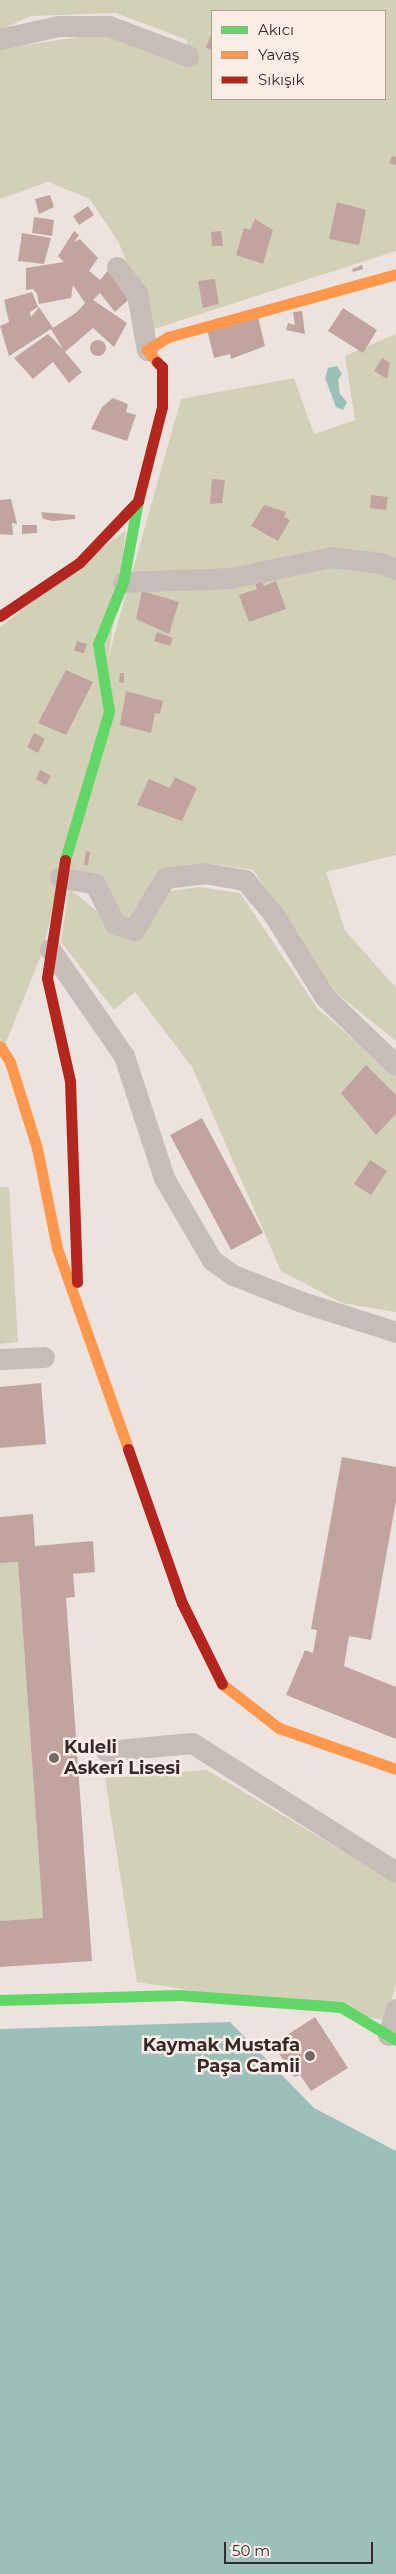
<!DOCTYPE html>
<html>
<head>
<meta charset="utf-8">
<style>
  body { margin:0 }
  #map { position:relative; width:396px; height:2574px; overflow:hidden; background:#ece3df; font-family:Montserrat,sans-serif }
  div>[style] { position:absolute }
  .green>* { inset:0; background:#d2d1b8 }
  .water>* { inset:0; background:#9ac0b9 }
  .building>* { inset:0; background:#c1a4a0 }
  .round { border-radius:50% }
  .street>* { height:21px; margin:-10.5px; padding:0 10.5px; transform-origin:10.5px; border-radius:10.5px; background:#c6bcb8 }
  .fast>* { height:11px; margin:-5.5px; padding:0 5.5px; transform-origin:5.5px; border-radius:5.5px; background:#63d668 }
  .slow>* { height:11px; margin:-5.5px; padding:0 5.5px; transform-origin:5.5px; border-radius:5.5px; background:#ff974d }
  .jam>* { height:11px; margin:-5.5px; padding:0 5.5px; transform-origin:5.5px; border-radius:5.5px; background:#b3261e }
  .dots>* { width:14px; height:14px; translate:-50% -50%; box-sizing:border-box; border:2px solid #faede6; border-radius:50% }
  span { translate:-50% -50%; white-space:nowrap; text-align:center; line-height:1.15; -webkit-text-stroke:5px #faede6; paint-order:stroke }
  .poi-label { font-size:18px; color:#362927; font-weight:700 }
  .left { translate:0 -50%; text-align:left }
  .right { translate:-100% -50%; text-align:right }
  .legend { position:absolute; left:211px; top:10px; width:175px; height:90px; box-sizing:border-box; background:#faede6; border:1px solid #ac9f9a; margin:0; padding:6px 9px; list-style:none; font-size:15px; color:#362927 }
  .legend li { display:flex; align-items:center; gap:10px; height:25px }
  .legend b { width:25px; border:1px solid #ac9f9a }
  .scale { position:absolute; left:224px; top:2542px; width:149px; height:22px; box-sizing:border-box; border:2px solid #362927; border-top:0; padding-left:6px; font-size:15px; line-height:18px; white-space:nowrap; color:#362927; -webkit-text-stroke:4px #faede6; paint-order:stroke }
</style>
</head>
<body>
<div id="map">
  <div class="green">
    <div style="clip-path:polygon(evenodd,0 0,396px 0,396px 251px,154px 329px,119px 243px,90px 199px,48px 182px,0 199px,0 49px,97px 34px,188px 56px,187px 40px,116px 13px,31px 16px,0 30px,0 0,212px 11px,385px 11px,385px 99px,212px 99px,212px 11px)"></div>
    <div style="clip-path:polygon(396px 334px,396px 855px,326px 872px,345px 930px,396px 988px,396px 1041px,335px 992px,253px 870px,207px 863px,158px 871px,131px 920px,120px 916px,70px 867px,111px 647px,181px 399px,294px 378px,314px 434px,355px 420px,345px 356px)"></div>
    <div style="clip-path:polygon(126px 530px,101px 713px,42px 953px,5px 1045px,0 1038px,0 627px)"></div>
    <div style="clip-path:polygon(199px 887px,240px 893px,318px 1009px,396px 1075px,396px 1312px,342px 1303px,281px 1271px,192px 1067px,135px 992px,114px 1010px,61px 942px,69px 888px,132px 941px,170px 891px)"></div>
    <div style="clip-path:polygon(0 1187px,9px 1187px,18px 1342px,0 1344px)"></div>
    <div style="clip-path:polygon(18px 1562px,43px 1918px,0 1921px,0 1563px)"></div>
    <div style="clip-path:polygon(207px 1770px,396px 1883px,396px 1985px,385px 2020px,137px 1982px,105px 1778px)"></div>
  </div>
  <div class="water">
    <div style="clip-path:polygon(337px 366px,342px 374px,338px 380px,340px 394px,347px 402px,343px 410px,336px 407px,325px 378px,328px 368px)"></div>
    <div style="clip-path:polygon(230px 2022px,314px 2108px,396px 2151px,396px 2574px,0 2574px,0 2029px)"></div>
  </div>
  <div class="building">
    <div style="clip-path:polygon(212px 32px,212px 50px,206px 48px)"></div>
    <div style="clip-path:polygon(392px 156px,396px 157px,396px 165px,389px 163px)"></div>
    <div style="clip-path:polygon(50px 195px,54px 207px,39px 214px,35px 199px)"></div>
    <div style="clip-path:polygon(337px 202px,366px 210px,359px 245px,329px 239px)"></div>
    <div style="clip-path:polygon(88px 206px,94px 215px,79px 225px,73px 216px)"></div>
    <div style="clip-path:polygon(34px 217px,54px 220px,52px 236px,32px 233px)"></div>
    <div style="clip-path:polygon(255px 219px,273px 230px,263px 264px,236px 255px,244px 228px,250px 230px)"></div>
    <div style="clip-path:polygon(74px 231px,79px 235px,74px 242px,80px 239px,98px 258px,89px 271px,100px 280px,110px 268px,128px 300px,115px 312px,100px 293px,93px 300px,127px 323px,114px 347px,93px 328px,65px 352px,82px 372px,69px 383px,53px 362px,33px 379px,14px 358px,48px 334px,63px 349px,51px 329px,9px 356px,0 326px,9px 322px,4px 300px,32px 292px,38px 307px,30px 312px,31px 317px,39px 307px,53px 328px,77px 312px,85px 303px,73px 285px,71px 298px,39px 304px,37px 294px,33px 289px,26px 290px,26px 268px,64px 262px,58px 256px)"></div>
    <div style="clip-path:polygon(221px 231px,223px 246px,212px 246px,211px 232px)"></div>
    <div style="clip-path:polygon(22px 233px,51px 238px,44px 264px,18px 261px)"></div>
    <div style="clip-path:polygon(362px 265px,363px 269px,353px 272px,352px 269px)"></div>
    <div style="clip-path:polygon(215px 279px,219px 304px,203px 308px,198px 281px)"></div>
    <div style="clip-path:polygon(343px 308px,377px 330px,363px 353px,328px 331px)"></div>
    <div style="clip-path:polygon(302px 311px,305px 334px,286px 330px,288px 323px,295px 325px,293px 312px)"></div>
    <div style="clip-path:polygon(258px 317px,265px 346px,231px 359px,230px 354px,214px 358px,207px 329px)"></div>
    <div class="round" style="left:90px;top:340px;width:16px;height:16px"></div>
    <div style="clip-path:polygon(382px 358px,390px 363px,387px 379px,374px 371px)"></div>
    <div style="clip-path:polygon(113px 398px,128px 404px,126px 412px,136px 415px,127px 441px,91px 429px,102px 407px)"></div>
    <div style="clip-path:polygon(212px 479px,225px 480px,222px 503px,210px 504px)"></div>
    <div style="clip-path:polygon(371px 495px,388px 497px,386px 510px,370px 508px)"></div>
    <div style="clip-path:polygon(11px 499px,17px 524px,12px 523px,13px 535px,0 534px,0 500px)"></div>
    <div style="clip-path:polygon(264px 505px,286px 512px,284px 517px,290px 520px,278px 541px,251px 526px)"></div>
    <div style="clip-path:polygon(41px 512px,75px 515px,75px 519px,53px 521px,43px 519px)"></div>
    <div style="clip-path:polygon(22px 525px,37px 525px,37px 533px,22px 534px)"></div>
    <div style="clip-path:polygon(262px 581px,264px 586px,276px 581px,286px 609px,249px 622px,239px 595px,257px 589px,255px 583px)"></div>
    <div style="clip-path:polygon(142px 591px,179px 602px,169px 634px,136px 619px)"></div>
    <div style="clip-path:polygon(157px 632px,173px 638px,170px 646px,154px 641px)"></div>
    <div style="clip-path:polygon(77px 641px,87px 644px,84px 653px,74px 651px)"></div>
    <div style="clip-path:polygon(66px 670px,93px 682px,66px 735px,38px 723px)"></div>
    <div style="clip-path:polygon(120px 673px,124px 673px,124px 683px,119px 682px)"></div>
    <div style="clip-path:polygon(126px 691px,163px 701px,160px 714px,155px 713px,151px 733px,120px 725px)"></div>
    <div style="clip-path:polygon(34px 733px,45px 739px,38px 753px,27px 747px)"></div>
    <div style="clip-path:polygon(40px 770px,51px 776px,46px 785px,36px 779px)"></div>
    <div style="clip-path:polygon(175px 777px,197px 788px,182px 821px,137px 805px,149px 779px,170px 788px)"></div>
    <div style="clip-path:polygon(86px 851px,90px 852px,88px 865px,84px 865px)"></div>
    <div style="clip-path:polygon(366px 1065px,396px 1095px,396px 1114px,376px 1135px,341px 1093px)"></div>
    <div style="clip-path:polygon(202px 1118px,263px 1233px,231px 1250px,170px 1135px)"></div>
    <div style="clip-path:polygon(370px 1160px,387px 1171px,371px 1195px,354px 1184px)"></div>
    <div style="clip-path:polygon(41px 1383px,46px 1444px,0 1448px,0 1387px)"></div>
    <div style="clip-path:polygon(342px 1457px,396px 1467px,396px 1501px,371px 1640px,349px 1636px,344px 1666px,396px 1687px,396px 1739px,286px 1695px,305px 1650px,313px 1653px,317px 1630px,311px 1629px)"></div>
    <div style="clip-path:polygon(33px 1514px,35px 1546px,93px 1541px,95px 1572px,73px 1574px,75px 1597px,66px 1598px,92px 1961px,0 1967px,0 1921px,43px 1918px,18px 1562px,0 1563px,0 1517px)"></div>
    <div style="clip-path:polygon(315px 2017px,348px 2068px,311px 2091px,300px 2075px,294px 2077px,273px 2044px)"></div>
  </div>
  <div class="street">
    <div style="left:0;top:39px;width:60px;rotate:-12.4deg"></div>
    <div style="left:59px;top:26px;width:50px"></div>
    <div style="left:109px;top:26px;width:85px;rotate:20.8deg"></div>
    <div style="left:117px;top:267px;width:34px;rotate:53deg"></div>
    <div style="left:137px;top:294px;width:57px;rotate:79.9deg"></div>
    <div style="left:123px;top:582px;width:107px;rotate:-2.1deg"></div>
    <div style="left:230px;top:578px;width:104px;rotate:-11.6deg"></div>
    <div style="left:332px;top:557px;width:49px;rotate:7deg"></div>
    <div style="left:381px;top:563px;width:16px;rotate:22deg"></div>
    <div style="left:60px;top:877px;width:36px;rotate:11deg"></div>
    <div style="left:95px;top:884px;width:45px;rotate:63.4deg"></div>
    <div style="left:115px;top:924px;width:20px;rotate:18deg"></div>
    <div style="left:134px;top:930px;width:61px;rotate:-59.2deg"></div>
    <div style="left:165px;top:878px;width:39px;rotate:-7deg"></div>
    <div style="left:204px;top:873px;width:42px;rotate:9.7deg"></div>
    <div style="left:245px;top:880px;width:45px;rotate:50.4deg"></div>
    <div style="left:274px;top:915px;width:97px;rotate:58.1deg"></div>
    <div style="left:325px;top:997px;width:98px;rotate:43.8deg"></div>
    <div style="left:50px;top:949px;width:130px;rotate:55.3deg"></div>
    <div style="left:124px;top:1056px;width:128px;rotate:71.8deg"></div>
    <div style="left:164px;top:1178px;width:95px;rotate:59.7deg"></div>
    <div style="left:212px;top:1260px;width:26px;rotate:36deg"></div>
    <div style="left:233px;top:1275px;width:74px;rotate:21.4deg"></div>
    <div style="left:302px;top:1302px;width:99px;rotate:17.7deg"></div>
    <div style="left:0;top:1359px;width:44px;rotate:-2.6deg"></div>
    <div style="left:106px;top:1751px;width:86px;rotate:-5.3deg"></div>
    <div style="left:192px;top:1743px;width:241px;rotate:32.3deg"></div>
    <div style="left:388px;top:2035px;width:27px;rotate:-73deg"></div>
  </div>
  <div class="fast">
    <div style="left:65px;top:860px;width:155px;rotate:-73.5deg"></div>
    <div style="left:109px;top:711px;width:68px;rotate:-99.3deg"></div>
    <div style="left:98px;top:644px;width:67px;rotate:-68deg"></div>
    <div style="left:123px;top:582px;width:82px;rotate:-79.5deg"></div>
    <div style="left:0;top:2000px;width:180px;rotate:-1.6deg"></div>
    <div style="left:180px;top:1995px;width:161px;rotate:4.3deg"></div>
    <div style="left:341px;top:2007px;width:64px;rotate:31deg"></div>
  </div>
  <div class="slow">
    <div style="left:157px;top:362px;width:16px;rotate:-130deg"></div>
    <div style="left:147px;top:350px;width:25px;rotate:-32deg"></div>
    <div style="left:168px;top:337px;width:237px;rotate:-15.4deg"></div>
    <div style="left:0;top:1046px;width:19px;rotate:58deg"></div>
    <div style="left:10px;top:1062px;width:90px;rotate:72.6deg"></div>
    <div style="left:37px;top:1148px;width:102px;rotate:78.7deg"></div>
    <div style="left:57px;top:1248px;width:213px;rotate:70.5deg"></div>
    <div style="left:222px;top:1684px;width:72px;rotate:37.7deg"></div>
    <div style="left:279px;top:1728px;width:124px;rotate:19.3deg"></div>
  </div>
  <div class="jam">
    <div style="left:0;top:616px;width:95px;rotate:-33.9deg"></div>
    <div style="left:79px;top:563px;width:86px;rotate:-46.4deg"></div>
    <div style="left:138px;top:501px;width:97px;rotate:-75.7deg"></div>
    <div style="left:162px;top:407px;width:40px;rotate:-90deg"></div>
    <div style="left:162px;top:367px;width:7px;rotate:-135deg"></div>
    <div style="left:65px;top:860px;width:119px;rotate:98.7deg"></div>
    <div style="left:47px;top:978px;width:106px;rotate:77.4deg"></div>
    <div style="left:70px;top:1081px;width:201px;rotate:88deg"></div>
    <div style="left:128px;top:1449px;width:163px;rotate:70.7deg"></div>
    <div style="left:182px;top:1603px;width:90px;rotate:63.7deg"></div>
  </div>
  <div class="dots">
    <div style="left:54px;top:1758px;background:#766a67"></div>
    <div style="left:310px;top:2056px;background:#766a67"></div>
  </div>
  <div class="poi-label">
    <span class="left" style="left:64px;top:1758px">Kuleli<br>Askerî Lisesi</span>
    <span class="right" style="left:300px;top:2056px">Kaymak Mustafa<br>Paşa Camii</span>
  </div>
  <ul class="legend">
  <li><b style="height:6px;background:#63d668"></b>Akıcı</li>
  <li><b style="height:6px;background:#ff974d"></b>Yavaş</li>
  <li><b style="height:6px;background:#b3261e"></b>Sıkışık</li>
  </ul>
  <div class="scale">50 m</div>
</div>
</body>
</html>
